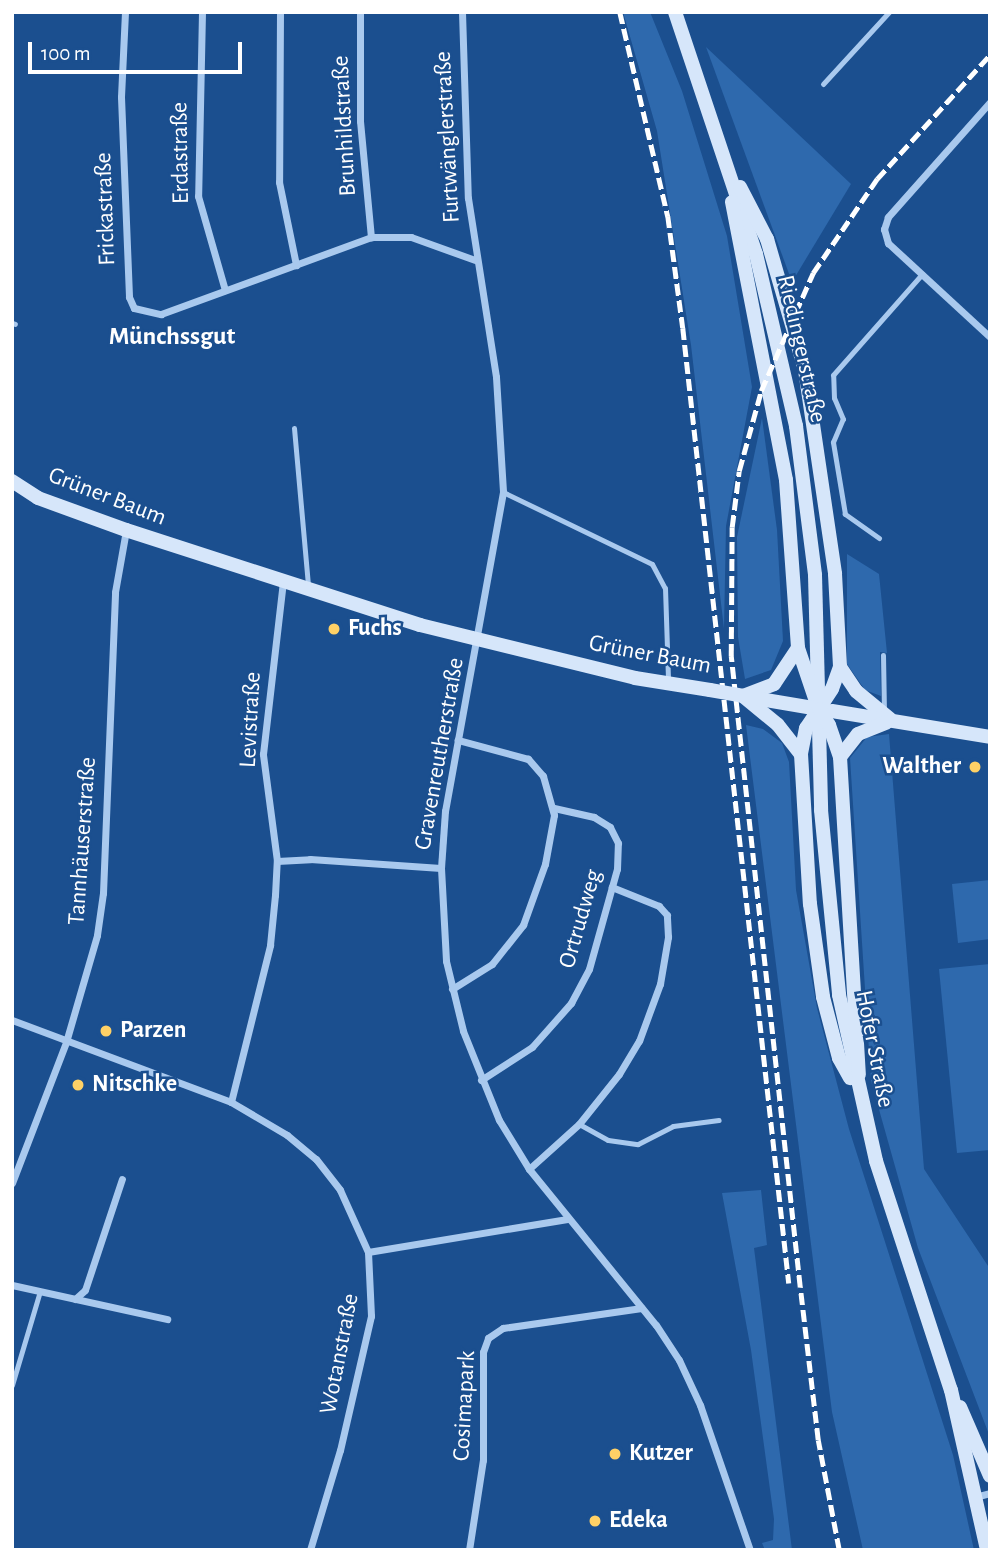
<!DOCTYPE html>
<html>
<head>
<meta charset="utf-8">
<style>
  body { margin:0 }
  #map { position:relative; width:1002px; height:1562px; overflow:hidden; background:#1b4f8f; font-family:"Alegreya Sans",sans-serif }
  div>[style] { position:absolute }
  .green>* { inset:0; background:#2e69ad }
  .lane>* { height:5px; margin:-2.5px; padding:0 2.5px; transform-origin:2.5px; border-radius:2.5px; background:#a9c9ee }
  .street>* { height:7px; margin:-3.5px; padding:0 3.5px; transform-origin:3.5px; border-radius:3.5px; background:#a9c9ee }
  .secondary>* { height:14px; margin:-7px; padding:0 7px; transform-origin:7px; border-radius:7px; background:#d6e6fa }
  .rail>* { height:4.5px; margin-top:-2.25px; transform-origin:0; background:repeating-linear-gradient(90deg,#fff 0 12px,transparent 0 17px) }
  .secondary-bridge>* { height:14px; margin:-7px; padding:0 7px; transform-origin:7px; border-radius:7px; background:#d6e6fa }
  .dots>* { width:19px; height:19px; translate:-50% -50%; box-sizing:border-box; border:4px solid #1b4f8f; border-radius:50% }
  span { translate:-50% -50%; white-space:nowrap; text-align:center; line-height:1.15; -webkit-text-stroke:5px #1b4f8f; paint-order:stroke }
  .street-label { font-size:24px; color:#fff }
  .poi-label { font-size:24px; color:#fff; font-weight:700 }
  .left { translate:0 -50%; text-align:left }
  .right { translate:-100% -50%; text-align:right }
  .neighbourhood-label { font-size:26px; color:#fff; font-weight:700 }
  .frame { position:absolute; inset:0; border:14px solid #fff; pointer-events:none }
  .scale { position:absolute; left:28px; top:42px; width:214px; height:32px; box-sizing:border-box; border:4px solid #fff; border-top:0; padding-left:9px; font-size:21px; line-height:24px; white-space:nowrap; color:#fff; -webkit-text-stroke:5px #1b4f8f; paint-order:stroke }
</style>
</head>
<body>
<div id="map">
  <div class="green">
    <div style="clip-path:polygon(623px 12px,650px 12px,682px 91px,727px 236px,752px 387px,726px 526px,724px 629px,691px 345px,657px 131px)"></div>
    <div style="clip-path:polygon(706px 47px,851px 184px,792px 282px)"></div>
    <div style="clip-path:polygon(762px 418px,777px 530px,783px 641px,771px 670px,745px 679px,738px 637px,737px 537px)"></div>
    <div style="clip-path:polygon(847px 554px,879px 574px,887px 653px,880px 652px,881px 696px,865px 690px,847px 664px)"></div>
    <div style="clip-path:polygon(746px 725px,763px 729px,782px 743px,789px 762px,796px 890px,817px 1008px,849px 1129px,953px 1455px,974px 1550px,863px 1550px,832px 1412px)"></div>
    <div style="clip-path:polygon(889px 734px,924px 1169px,990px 1269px,990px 1437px,918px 1248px,871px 1081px,850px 758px,867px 737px)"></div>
    <div style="clip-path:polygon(990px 880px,990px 939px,958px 943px,952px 884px)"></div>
    <div style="clip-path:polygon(990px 964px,990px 1150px,957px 1153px,939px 969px)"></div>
    <div style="clip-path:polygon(761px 1190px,767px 1245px,754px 1248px,792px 1550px,765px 1550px,762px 1543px,773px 1540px,774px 1519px,751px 1350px,722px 1193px)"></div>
  </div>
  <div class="lane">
    <div style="left:823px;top:84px;width:98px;rotate:-47.5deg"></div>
    <div style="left:12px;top:323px;width:3px;rotate:18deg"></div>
    <div style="left:294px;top:428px;width:159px;rotate:84.9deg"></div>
    <div style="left:503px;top:492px;width:165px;rotate:25.8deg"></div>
    <div style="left:652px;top:564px;width:27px;rotate:62deg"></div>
    <div style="left:665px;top:588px;width:92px;rotate:88.1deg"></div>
    <div style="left:879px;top:538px;width:42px;rotate:-144.8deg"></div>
    <div style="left:845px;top:514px;width:73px;rotate:-99.5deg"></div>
    <div style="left:833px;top:442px;width:25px;rotate:-67deg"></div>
    <div style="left:843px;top:419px;width:23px;rotate:-113deg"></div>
    <div style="left:834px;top:398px;width:23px;rotate:-92deg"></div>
    <div style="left:833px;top:375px;width:135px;rotate:-48.6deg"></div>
    <div style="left:883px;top:655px;width:57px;rotate:89deg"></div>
    <div style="left:579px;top:1124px;width:33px;rotate:29deg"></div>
    <div style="left:608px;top:1140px;width:30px;rotate:8deg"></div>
    <div style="left:638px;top:1144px;width:39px;rotate:-27deg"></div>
    <div style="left:673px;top:1126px;width:46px;rotate:-7.4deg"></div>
    <div style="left:12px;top:1385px;width:98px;rotate:-73.4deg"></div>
  </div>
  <div class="street">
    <div style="left:125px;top:12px;width:85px;rotate:92.7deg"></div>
    <div style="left:121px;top:97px;width:200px;rotate:87.7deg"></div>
    <div style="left:129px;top:297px;width:12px;rotate:66deg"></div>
    <div style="left:134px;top:308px;width:28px;rotate:13deg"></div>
    <div style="left:161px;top:314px;width:224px;rotate:-20.1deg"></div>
    <div style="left:371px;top:237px;width:40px"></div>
    <div style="left:411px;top:237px;width:68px;rotate:19.8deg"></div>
    <div style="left:202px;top:12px;width:184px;rotate:91.2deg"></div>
    <div style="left:198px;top:196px;width:98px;rotate:74deg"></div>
    <div style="left:280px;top:12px;width:170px;rotate:90.3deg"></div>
    <div style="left:279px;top:182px;width:85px;rotate:78.4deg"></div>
    <div style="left:360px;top:12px;width:109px;rotate:90deg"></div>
    <div style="left:360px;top:121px;width:117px;rotate:84.6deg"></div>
    <div style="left:462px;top:12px;width:186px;rotate:88.2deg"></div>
    <div style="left:468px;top:198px;width:181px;rotate:81.1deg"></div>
    <div style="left:496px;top:377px;width:115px;rotate:86.5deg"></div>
    <div style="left:503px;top:492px;width:324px;rotate:100.3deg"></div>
    <div style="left:445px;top:811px;width:57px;rotate:94deg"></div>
    <div style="left:441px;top:868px;width:93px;rotate:86.9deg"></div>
    <div style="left:446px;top:961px;width:72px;rotate:76.3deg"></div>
    <div style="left:463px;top:1031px;width:96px;rotate:68deg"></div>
    <div style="left:499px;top:1120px;width:57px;rotate:58.5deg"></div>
    <div style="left:529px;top:1169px;width:201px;rotate:50.9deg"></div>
    <div style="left:656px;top:1325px;width:42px;rotate:56.7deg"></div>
    <div style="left:679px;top:1360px;width:50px;rotate:65deg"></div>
    <div style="left:700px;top:1405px;width:153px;rotate:71deg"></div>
    <div style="left:990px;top:102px;width:154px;rotate:131.6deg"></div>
    <div style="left:888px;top:217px;width:13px;rotate:108deg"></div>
    <div style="left:884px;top:229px;width:15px;rotate:74deg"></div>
    <div style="left:888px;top:243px;width:139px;rotate:42.7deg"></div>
    <div style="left:277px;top:861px;width:33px;rotate:-3deg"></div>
    <div style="left:310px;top:859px;width:131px;rotate:3.9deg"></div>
    <div style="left:452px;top:989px;width:47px;rotate:-32deg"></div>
    <div style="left:492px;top:964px;width:50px;rotate:-51.5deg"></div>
    <div style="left:523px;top:925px;width:65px;rotate:-70.2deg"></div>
    <div style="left:545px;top:864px;width:50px;rotate:-79.6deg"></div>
    <div style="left:554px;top:815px;width:41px;rotate:-105.8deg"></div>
    <div style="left:543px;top:776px;width:23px;rotate:-131deg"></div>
    <div style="left:528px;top:759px;width:73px;rotate:-164.8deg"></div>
    <div style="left:12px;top:1020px;width:234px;rotate:20.5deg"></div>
    <div style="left:231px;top:1102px;width:65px;rotate:30.5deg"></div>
    <div style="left:287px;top:1135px;width:38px;rotate:40deg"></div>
    <div style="left:316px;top:1159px;width:39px;rotate:52deg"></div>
    <div style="left:340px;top:1190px;width:68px;rotate:65.7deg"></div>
    <div style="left:368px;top:1252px;width:64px;rotate:87.3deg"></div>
    <div style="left:371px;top:1316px;width:138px;rotate:103deg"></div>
    <div style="left:340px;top:1450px;width:104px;rotate:106.7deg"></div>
    <div style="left:481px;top:1080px;width:61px;rotate:-32.9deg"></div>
    <div style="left:532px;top:1047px;width:59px;rotate:-48.4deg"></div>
    <div style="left:571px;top:1003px;width:38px;rotate:-62deg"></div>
    <div style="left:589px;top:969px;width:104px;rotate:-74.4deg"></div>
    <div style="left:617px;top:869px;width:26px;rotate:-88deg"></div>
    <div style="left:618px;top:843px;width:18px;rotate:-117deg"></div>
    <div style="left:610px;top:827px;width:19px;rotate:-148deg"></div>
    <div style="left:594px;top:817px;width:41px;rotate:-167.3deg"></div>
    <div style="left:231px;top:1102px;width:162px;rotate:-76deg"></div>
    <div style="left:270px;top:945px;width:50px;rotate:-84.3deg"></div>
    <div style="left:275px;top:895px;width:34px;rotate:-87deg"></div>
    <div style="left:277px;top:861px;width:108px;rotate:-97.5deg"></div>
    <div style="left:263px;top:754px;width:174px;rotate:-83.4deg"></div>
    <div style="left:529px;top:1169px;width:67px;rotate:-42deg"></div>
    <div style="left:579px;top:1124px;width:64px;rotate:-51.3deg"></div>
    <div style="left:619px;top:1074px;width:39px;rotate:-59deg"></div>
    <div style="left:639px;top:1041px;width:61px;rotate:-69.8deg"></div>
    <div style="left:660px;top:984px;width:48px;rotate:-80.3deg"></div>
    <div style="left:668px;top:937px;width:22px;rotate:-93deg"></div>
    <div style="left:667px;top:915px;width:12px;rotate:-132deg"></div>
    <div style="left:659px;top:906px;width:51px;rotate:-158deg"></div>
    <div style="left:12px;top:1183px;width:151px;rotate:-69deg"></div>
    <div style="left:66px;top:1042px;width:111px;rotate:-73.8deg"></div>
    <div style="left:97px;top:935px;width:42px;rotate:-81.9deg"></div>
    <div style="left:103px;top:893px;width:301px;rotate:-87.7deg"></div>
    <div style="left:115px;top:592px;width:63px;rotate:-79.9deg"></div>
    <div style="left:368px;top:1252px;width:202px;rotate:-9.4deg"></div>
    <div style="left:12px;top:1285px;width:159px;rotate:12.4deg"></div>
    <div style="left:75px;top:1299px;width:13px;rotate:-42deg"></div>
    <div style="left:85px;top:1290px;width:117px;rotate:-71.6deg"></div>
    <div style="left:975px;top:1497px;width:16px;rotate:-15deg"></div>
    <div style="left:469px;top:1550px;width:91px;rotate:-81.2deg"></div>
    <div style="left:483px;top:1460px;width:108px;rotate:-90deg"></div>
    <div style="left:483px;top:1352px;width:15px;rotate:-70deg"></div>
    <div style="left:488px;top:1338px;width:18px;rotate:-34deg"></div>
    <div style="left:503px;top:1328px;width:140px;rotate:-8.2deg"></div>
  </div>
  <div class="secondary">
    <div style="left:675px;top:12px;width:255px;rotate:71.5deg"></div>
    <div style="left:756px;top:254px;width:177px;rotate:76.9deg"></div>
    <div style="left:796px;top:426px;width:150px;rotate:82.7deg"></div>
    <div style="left:815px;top:575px;width:235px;rotate:88.5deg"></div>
    <div style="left:821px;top:810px;width:186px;rotate:84.4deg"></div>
    <div style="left:839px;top:995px;width:170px;rotate:77.4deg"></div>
    <div style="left:876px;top:1161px;width:241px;rotate:71.9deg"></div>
    <div style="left:951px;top:1390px;width:164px;rotate:77.3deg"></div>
    <div style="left:740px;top:187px;width:59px;rotate:62.6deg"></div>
    <div style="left:767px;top:239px;width:136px;rotate:73.8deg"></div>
    <div style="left:805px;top:370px;width:206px;rotate:81.6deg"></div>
    <div style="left:835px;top:574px;width:93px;rotate:86.9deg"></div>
    <div style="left:840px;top:667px;width:23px;rotate:110deg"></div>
    <div style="left:732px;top:202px;width:283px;rotate:79deg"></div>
    <div style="left:786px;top:480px;width:168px;rotate:85.9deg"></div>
    <div style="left:798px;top:648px;width:59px;rotate:71.3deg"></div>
    <div style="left:12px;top:481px;width:31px;rotate:33deg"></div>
    <div style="left:38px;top:498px;width:94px;rotate:20deg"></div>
    <div style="left:126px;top:530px;width:309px;rotate:17.9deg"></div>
    <div style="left:420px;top:625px;width:221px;rotate:13.8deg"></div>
    <div style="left:635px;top:678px;width:76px;rotate:9.1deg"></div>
    <div style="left:840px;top:667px;width:29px;rotate:56deg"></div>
    <div style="left:856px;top:691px;width:44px;rotate:39.5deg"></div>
    <div style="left:743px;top:696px;width:45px;rotate:39.6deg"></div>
    <div style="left:778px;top:725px;width:37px;rotate:52deg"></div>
    <div style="left:743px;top:696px;width:33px;rotate:-21deg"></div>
    <div style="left:774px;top:684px;width:43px;rotate:-56.3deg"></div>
    <div style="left:748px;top:697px;width:72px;rotate:9.6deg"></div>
    <div style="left:819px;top:709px;width:23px;rotate:124deg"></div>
    <div style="left:806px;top:728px;width:26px;rotate:101deg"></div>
    <div style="left:801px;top:754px;width:150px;rotate:86.6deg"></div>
    <div style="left:810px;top:904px;width:94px;rotate:82deg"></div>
    <div style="left:823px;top:997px;width:63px;rotate:75.3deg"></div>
    <div style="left:839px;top:1058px;width:23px;rotate:61deg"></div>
    <div style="left:832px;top:711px;width:160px;rotate:9.3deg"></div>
    <div style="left:829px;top:725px;width:34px;rotate:71deg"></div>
    <div style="left:840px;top:757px;width:318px;rotate:86.6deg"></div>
    <div style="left:840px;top:757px;width:29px;rotate:-52deg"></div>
    <div style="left:858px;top:734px;width:31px;rotate:-22deg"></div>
    <div style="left:960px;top:1407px;width:75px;rotate:66.5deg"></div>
  </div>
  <div class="rail">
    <div style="left:620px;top:12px;width:210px;rotate:76.8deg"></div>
    <div style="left:668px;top:216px;width:113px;rotate:82.4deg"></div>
    <div style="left:683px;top:328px;width:961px;rotate:83.67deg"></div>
    <div style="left:839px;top:1550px;width:112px;rotate:-100.8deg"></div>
    <div style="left:818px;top:1440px;width:154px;rotate:-96.7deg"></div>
    <div style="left:800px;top:1287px;width:635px;rotate:-96.24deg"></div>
    <div style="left:731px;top:656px;width:129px;rotate:-89.6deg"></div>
    <div style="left:732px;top:527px;width:56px;rotate:-82.9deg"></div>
    <div style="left:739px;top:471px;width:83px;rotate:-74.6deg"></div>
    <div style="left:761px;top:391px;width:129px;rotate:-66.2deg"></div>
    <div style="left:813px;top:273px;width:114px;rotate:-55.8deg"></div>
    <div style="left:877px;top:179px;width:168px;rotate:-47.7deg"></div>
  </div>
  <div class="secondary-bridge">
    <div style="left:710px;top:690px;width:34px;rotate:10deg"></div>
    <div style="left:819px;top:709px;width:24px;rotate:-57deg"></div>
    <div style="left:819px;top:709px;width:19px;rotate:58deg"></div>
  </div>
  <div class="dots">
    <div style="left:334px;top:629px;background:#ffd166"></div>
    <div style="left:975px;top:767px;background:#ffd166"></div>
    <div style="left:106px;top:1031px;background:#ffd166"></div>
    <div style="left:78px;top:1085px;background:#ffd166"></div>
    <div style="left:615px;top:1454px;background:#ffd166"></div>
    <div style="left:595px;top:1521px;background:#ffd166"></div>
  </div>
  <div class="street-label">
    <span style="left:345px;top:126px;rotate:-93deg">Brunhildstraße</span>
    <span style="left:448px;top:137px;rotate:-93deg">Furtwänglerstraße</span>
    <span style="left:181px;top:153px;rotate:-91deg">Erdastraße</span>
    <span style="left:106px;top:209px;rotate:-92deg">Frickastraße</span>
    <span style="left:801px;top:349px;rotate:77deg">Riedingerstraße</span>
    <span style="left:107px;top:497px;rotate:21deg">Grüner Baum</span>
    <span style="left:650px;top:655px;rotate:11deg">Grüner Baum</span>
    <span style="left:251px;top:720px;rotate:-87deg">Levistraße</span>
    <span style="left:440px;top:754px;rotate:-80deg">Gravenreutherstraße</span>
    <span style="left:83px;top:841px;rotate:-86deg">Tannhäuserstraße</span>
    <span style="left:581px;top:919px;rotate:-74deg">Ortrudweg</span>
    <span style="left:874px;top:1049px;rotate:79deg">Hofer Straße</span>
    <span style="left:340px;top:1354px;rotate:-79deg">Wotanstraße</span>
    <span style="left:465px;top:1406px;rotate:-87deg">Cosimapark</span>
  </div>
  <div class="poi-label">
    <span class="left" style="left:348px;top:629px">Fuchs</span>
    <span class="right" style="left:961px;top:767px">Walther</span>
    <span class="left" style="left:120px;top:1031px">Parzen</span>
    <span class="left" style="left:92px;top:1085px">Nitschke</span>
    <span class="left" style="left:629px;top:1454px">Kutzer</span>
    <span class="left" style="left:609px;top:1521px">Edeka</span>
  </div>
  <div class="neighbourhood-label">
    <span style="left:172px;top:337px">Münchssgut</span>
  </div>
  <div class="frame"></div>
  <div class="scale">100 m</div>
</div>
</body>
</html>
